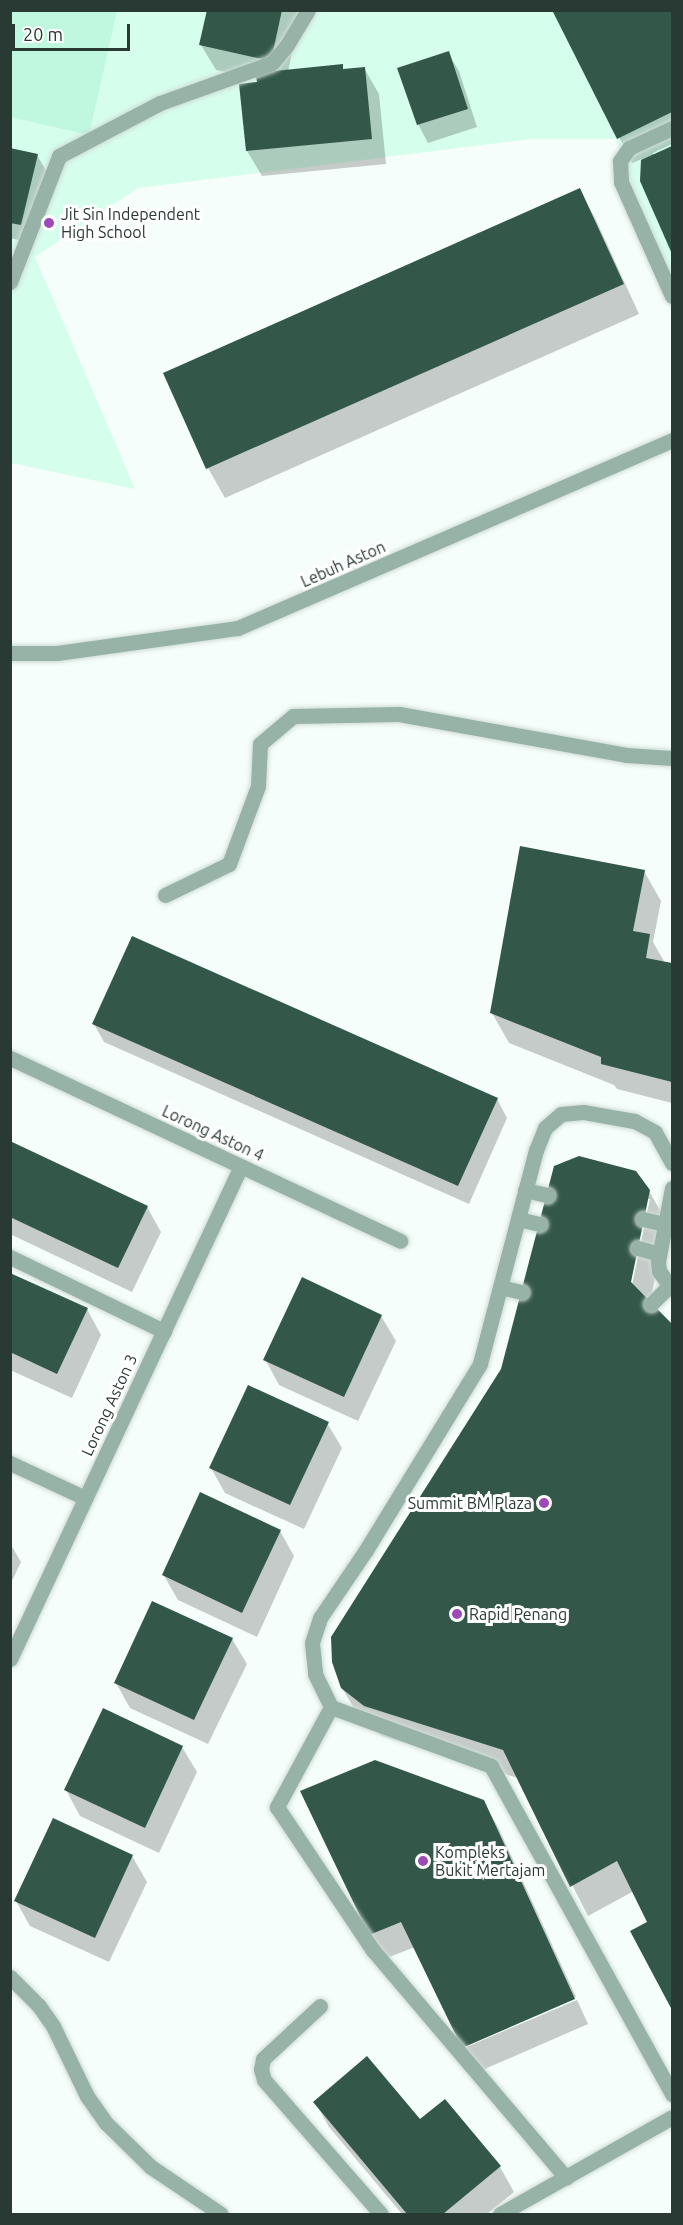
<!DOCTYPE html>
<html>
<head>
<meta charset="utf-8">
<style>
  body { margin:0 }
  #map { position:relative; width:683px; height:2225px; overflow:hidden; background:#f5fefa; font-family:Ubuntu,sans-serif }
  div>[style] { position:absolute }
  .built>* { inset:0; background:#d6feed }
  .green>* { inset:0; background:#bff7df }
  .shadow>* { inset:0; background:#0003 }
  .building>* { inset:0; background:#33584a }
  .roads { filter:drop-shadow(0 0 2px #d0dbd6) drop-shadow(0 0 2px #d0dbd6) }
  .service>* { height:15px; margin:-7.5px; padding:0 7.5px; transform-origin:7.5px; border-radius:7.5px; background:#97b3a7 }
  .minor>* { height:15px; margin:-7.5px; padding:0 7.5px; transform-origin:7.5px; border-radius:7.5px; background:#97b3a7 }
  .tertiary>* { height:15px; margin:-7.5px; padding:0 7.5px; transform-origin:7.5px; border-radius:7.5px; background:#97b3a7 }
  .dots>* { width:16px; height:16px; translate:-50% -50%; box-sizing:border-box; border:3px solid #fff; border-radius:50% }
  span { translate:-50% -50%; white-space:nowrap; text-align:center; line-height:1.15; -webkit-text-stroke:6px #fff; paint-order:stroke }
  .poi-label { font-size:16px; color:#293933 }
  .left { translate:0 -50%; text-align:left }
  .right { translate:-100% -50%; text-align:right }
  .street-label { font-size:16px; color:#293933 }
  .frame { position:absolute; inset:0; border:12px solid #293933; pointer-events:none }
  .scale { position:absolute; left:12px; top:24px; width:118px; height:27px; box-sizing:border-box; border:3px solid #293933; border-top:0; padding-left:8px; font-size:18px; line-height:21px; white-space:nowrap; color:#293933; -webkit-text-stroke:4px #fff; paint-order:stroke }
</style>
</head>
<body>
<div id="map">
  <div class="built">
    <div style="clip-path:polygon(11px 11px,672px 11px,672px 312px,616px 139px,531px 139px,138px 188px,35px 257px,135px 489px,11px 463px)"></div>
  </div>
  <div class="green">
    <div style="clip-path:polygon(11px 11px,117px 11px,89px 135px,11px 117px)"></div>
  </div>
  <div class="shadow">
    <div style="clip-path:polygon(209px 10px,302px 10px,288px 71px,342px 66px,344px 71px,364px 68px,379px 94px,386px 164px,262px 176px,247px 151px,258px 79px,216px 70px,201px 45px)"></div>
    <div style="clip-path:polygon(556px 10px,672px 10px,672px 144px,653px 153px,654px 156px,672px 148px,672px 250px,642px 180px,642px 159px,632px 163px)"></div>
    <div style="clip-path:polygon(448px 53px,459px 71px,477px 127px,428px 143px,418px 124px)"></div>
    <div style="clip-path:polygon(10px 149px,37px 155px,48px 174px,32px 243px,10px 238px)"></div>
    <div style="clip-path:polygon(579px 190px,596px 220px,639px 314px,225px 498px,208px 468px)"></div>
    <div style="clip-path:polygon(644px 871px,661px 901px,653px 942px,665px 963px,672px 964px,672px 1103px,617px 1089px,614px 1085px,509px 1043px,492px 1013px)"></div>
    <div style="clip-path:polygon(94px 1024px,497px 1099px,507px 1118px,469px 1204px,104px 1042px)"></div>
    <div style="clip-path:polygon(10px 1143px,147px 1207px,161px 1232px,132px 1292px,10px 1234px)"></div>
    <div style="clip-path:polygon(evenodd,649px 1191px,666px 1221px,650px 1303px,672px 1325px,672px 2007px,632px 1932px,649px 1922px,634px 1891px,588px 1916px,518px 1778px,382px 1736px,360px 1718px,342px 1688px,649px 1191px,647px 1199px,650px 1199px,631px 1290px,628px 1289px,647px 1199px)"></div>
    <div style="clip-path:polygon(10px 1275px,87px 1309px,101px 1335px,72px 1398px,10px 1370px)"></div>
    <div style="clip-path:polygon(381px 1316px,396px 1341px,358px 1421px,279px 1385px,265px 1359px)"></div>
    <div style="clip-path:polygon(327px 1423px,342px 1448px,304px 1529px,225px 1493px,211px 1468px)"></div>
    <div style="clip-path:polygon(280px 1531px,294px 1556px,257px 1637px,178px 1600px,163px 1574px)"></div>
    <div style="clip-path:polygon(10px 1543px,21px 1562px,10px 1585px)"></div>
    <div style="clip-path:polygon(232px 1639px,247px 1664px,208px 1744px,130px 1708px,116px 1683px)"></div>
    <div style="clip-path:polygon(182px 1747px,197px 1772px,159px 1853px,80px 1816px,66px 1790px)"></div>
    <div style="clip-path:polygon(483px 1802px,498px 1827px,576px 1997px,463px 2046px,415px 1947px,384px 1959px,370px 1934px)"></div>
    <div style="clip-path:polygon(132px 1856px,147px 1882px,109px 1962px,30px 1926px,16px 1901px)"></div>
    <div style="clip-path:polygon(577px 2000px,588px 2024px,478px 2072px,464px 2048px)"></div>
    <div style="clip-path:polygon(315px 2102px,420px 2121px,500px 2167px,514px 2192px,487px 2214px,402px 2214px,329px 2127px)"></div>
  </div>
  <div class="building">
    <div style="clip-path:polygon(207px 10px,282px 10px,271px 61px,199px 45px)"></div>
    <div style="clip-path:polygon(552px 10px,672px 10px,672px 112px,617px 139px)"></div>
    <div style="clip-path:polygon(449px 51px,468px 109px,417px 125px,397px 68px)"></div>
    <div style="clip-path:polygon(343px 64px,343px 69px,365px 67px,372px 139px,246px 151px,239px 84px,257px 82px,255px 73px)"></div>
    <div style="clip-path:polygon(672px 146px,672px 254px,640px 181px,641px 160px)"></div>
    <div style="clip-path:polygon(10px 148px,38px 154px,21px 225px,10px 223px)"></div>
    <div style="clip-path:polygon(580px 188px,624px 284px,206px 469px,163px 373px)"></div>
    <div style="clip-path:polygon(520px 846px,645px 870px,633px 931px,650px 934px,646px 958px,672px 963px,672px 1082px,601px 1064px,601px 1057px,490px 1013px)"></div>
    <div style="clip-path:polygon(132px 936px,498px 1098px,458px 1186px,92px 1024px)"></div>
    <div style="clip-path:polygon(10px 1141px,148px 1206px,118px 1268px,10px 1217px)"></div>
    <div style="clip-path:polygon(579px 1156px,636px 1171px,650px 1190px,631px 1282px,672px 1324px,672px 2010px,630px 1931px,647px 1922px,617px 1861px,570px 1887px,503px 1750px,364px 1706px,341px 1688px,332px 1662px,331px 1637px,501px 1369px,554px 1166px)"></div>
    <div style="clip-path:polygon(10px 1273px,88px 1308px,57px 1374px,10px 1352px)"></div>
    <div style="clip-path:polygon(302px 1277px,382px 1315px,344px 1397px,263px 1360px)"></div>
    <div style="clip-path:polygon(248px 1385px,329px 1422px,290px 1505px,209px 1468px)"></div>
    <div style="clip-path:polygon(200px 1492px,281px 1530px,242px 1613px,162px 1575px)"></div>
    <div style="clip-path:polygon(152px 1601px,233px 1638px,194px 1720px,114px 1683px)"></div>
    <div style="clip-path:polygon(103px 1708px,183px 1746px,145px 1828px,64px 1790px)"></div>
    <div style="clip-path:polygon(375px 1760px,484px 1800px,575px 1999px,462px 2048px,401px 1922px,369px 1935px,300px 1791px)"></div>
    <div style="clip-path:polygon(53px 1818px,133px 1855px,95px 1938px,14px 1901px)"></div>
    <div style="clip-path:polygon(367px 2056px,420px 2119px,445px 2099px,501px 2166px,443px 2214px,407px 2214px,313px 2102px)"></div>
  </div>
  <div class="roads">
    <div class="service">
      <div style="left:672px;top:128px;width:47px;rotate:155.1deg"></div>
      <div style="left:629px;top:148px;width:16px;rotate:125deg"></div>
      <div style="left:620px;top:161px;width:21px;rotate:87deg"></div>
      <div style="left:621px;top:182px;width:125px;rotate:65.9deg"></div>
      <div style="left:10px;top:282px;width:135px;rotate:-68.7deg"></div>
      <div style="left:59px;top:156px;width:114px;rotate:-27.7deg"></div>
      <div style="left:160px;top:103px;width:119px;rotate:-19.7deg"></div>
      <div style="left:272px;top:63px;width:23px;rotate:-50deg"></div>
      <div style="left:287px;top:45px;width:41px;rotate:-59deg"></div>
      <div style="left:165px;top:895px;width:71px;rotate:-25.8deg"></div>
      <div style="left:229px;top:864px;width:83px;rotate:-69.6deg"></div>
      <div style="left:258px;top:786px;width:42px;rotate:-87.3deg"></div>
      <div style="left:260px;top:744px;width:43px;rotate:-40.3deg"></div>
      <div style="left:293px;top:716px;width:106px;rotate:-1.1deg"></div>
      <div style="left:399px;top:714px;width:231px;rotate:10.2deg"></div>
      <div style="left:626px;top:755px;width:46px;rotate:3.7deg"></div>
      <div style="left:672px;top:1163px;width:35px;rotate:-119deg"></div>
      <div style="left:655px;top:1132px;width:24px;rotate:-152deg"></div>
      <div style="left:634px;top:1121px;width:52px;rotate:-170deg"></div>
      <div style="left:583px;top:1112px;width:22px;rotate:175deg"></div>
      <div style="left:561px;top:1114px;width:21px;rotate:139deg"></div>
      <div style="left:545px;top:1128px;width:24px;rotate:112deg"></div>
      <div style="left:536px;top:1150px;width:221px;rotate:104.7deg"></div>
      <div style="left:480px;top:1364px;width:218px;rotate:121.5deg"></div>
      <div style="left:366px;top:1550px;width:82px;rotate:124.1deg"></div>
      <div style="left:320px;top:1618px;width:26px;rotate:108deg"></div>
      <div style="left:312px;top:1643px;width:31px;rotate:84deg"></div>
      <div style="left:315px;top:1674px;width:37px;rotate:64deg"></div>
      <div style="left:331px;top:1707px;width:171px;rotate:20.2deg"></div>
      <div style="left:491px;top:1766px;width:375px;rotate:61.1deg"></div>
      <div style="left:672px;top:1188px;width:75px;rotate:100.7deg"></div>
      <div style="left:658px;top:1262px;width:9px;rotate:84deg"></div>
      <div style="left:659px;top:1271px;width:22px;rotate:54deg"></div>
      <div style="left:525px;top:1190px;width:23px;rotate:13deg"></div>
      <div style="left:518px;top:1219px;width:22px;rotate:13deg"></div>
      <div style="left:643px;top:1219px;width:22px;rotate:13deg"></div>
      <div style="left:664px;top:1224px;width:9px;rotate:-27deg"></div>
      <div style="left:638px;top:1248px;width:22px;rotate:16deg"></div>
      <div style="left:10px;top:1257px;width:171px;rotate:25.7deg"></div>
      <div style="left:500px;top:1287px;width:22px;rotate:13deg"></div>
      <div style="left:651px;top:1304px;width:25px;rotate:-45deg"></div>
      <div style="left:331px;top:1707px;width:114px;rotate:118.4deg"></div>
      <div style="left:277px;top:1807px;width:171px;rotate:56.2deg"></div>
      <div style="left:372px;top:1949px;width:300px;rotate:49.7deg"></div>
      <div style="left:10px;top:1977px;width:41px;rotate:45deg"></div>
      <div style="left:39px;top:2006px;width:24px;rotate:55deg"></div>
      <div style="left:53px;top:2026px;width:78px;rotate:64.1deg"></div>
      <div style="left:87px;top:2096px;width:33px;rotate:55deg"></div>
      <div style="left:106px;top:2123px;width:63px;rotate:44.4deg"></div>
      <div style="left:151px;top:2167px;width:84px;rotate:33.9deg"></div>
      <div style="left:320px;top:2006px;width:78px;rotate:137.1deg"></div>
      <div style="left:263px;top:2059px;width:10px;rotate:101deg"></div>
      <div style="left:261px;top:2069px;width:11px;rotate:75deg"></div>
      <div style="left:264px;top:2080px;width:178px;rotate:48.9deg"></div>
      <div style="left:500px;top:2214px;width:197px;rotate:-29.4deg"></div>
    </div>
    <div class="minor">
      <div style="left:10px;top:1058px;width:431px;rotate:25.1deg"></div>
      <div style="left:10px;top:1463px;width:83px;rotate:25deg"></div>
      <div style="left:10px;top:1659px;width:544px;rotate:-64.89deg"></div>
    </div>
    <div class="tertiary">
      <div style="left:10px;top:653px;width:47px"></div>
      <div style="left:57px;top:653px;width:183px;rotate:-7.9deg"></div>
      <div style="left:238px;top:628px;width:473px;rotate:-23.4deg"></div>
    </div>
  </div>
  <div class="dots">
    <div style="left:49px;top:223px;background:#9d4ab8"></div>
    <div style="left:544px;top:1503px;background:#9d4ab8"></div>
    <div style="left:457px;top:1614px;background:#9d4ab8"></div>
    <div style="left:423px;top:1861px;background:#9d4ab8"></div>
  </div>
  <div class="poi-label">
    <span class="left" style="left:61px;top:223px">Jit Sin Independent<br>High School</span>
    <span class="right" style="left:532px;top:1503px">Summit BM Plaza</span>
    <span class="left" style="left:469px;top:1614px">Rapid Penang</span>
    <span class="left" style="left:435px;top:1861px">Kompleks<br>Bukit Mertajam</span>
  </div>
  <div class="street-label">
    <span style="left:343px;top:564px;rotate:-24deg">Lebuh Aston</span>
    <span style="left:213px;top:1133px;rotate:25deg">Lorong Aston 4</span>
    <span style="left:109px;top:1405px;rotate:-65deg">Lorong Aston 3</span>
  </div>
  <div class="frame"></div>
  <div class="scale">20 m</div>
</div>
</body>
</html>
